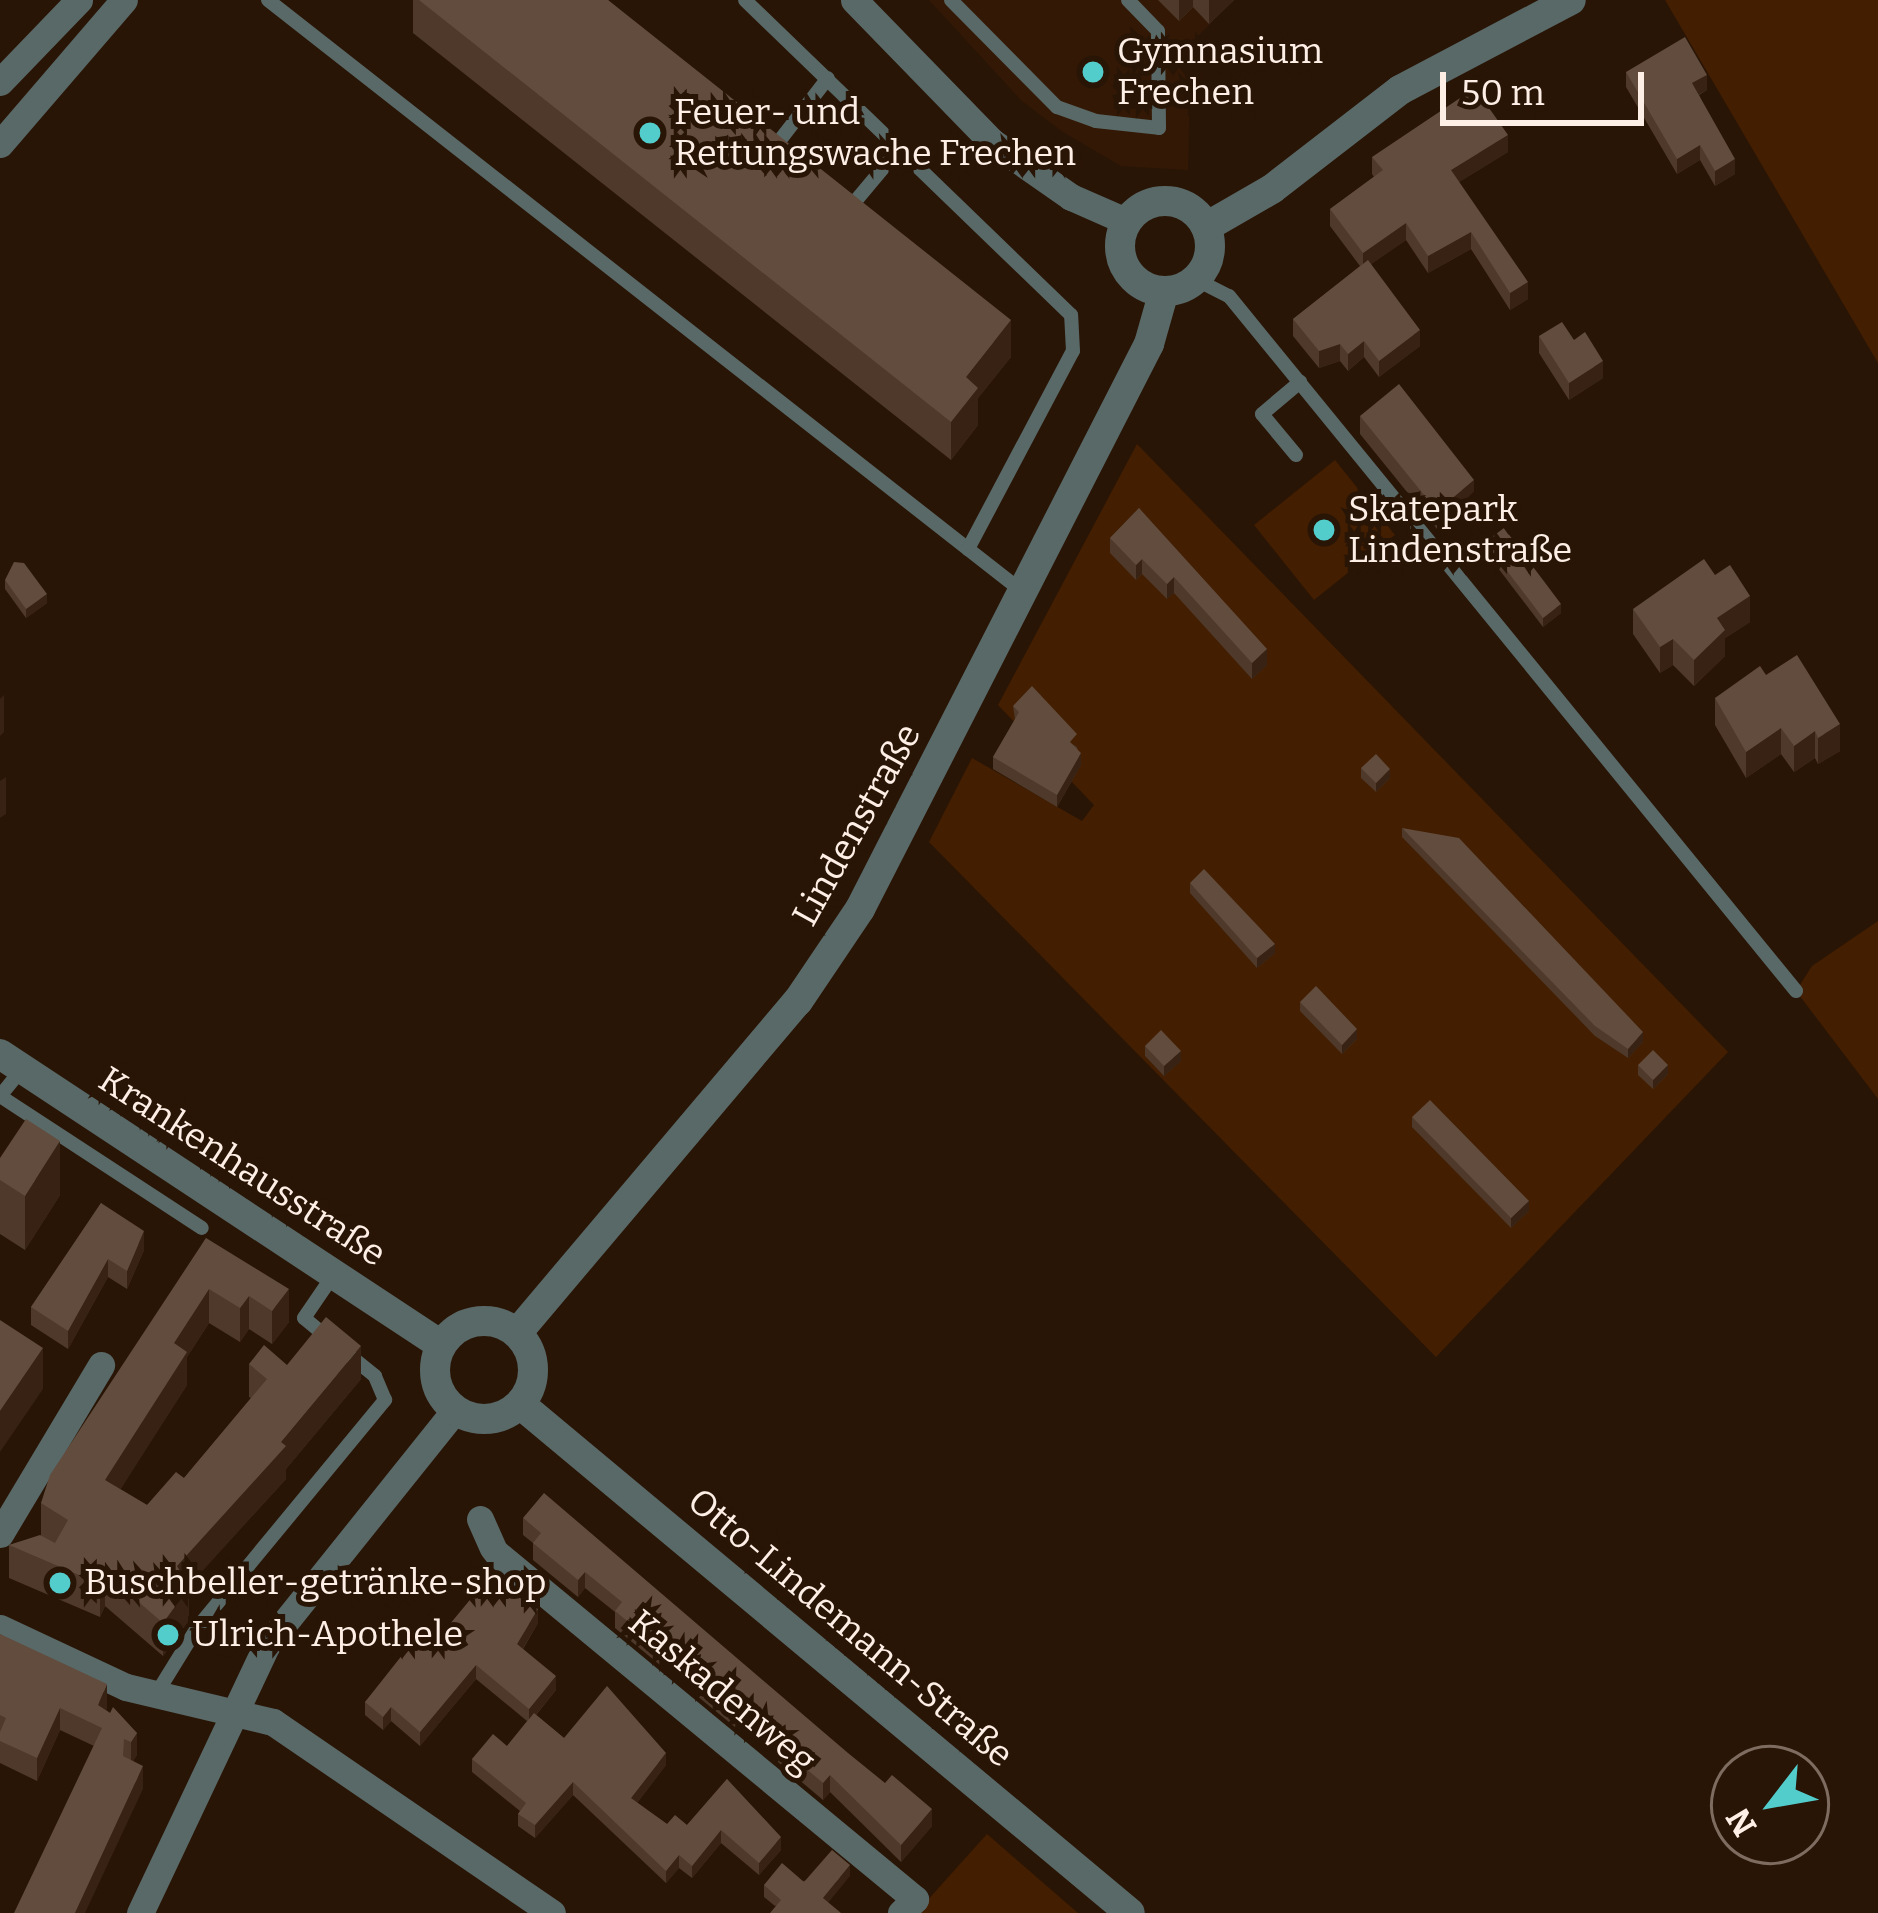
<!DOCTYPE html>
<html>
<head>
<meta charset="utf-8">
<style>
  body { margin:0 }
  #map { position:relative; width:1878px; height:1913px; overflow:hidden; background:#291506; font-family:Bitter,serif }
  div>[style] { position:absolute }
  .built>* { inset:0; background:#331905 }
  .green>* { inset:0; background:#431e00 }
  .service>* { height:14px; margin:-7px; padding:0 7px; transform-origin:7px; border-radius:7px; background:#596968 }
  .minor>* { height:27px; margin:-13.5px; padding:0 13.5px; transform-origin:13.5px; border-radius:13.5px; background:#596968 }
  .tertiary>* { height:30px; margin:-15px; padding:0 15px; transform-origin:15px; border-radius:15px; background:#596968 }
  .tertiary>.ring { margin:-15px; padding:0; box-sizing:content-box; background:none; border:30px solid #596968; border-radius:50% }
  .wall>* { inset:0; background:#4e392a }
  .shaded-wall>* { inset:0; background:#372213 }
  .building>* { inset:0; background:#614c3e }
  .dots>* { width:33px; height:33px; translate:-50% -50%; box-sizing:border-box; border:6px solid #291506; border-radius:50% }
  span { translate:-50% -50%; white-space:nowrap; text-align:center; line-height:1.15; -webkit-text-stroke:10px #291506; paint-order:stroke }
  .poi-label { font-size:36px; color:#feefe6 }
  .left { translate:0 -50%; text-align:left }
  .street-label { font-size:36px; color:#feefe6 }
  .north { position:absolute; left:1710px; top:1745px; width:120px; height:120px; box-sizing:border-box; background:#291506; border:3px solid #7e6c60; border-radius:50%; rotate:239deg; font-size:33px; font-weight:700; line-height:48px; text-align:center; color:#feefe6 }
  .north::after { content:''; display:block; margin:auto; width:42px; height:54px; background:#52cdcc; clip-path:polygon(50% 0,100% 100%,50% 72%,0 100%) }
  .scale { position:absolute; left:1440px; top:72px; width:204px; height:54px; box-sizing:border-box; border:6px solid #feefe6; border-top:0; padding-left:15px; font-size:36px; line-height:42px; white-space:nowrap; color:#feefe6; -webkit-text-stroke:9px #291506; paint-order:stroke }
</style>
</head>
<body>
<div id="map">
  <div class="built">
    <div style="clip-path:polygon(929px 0,1234px 0,1191px 43px,1188px 170px,1121px 166px,1063px 132px,1022px 101px)"></div>
  </div>
  <div class="green">
    <div style="clip-path:polygon(1665px 0,1878px 0,1878px 363px)"></div>
    <div style="clip-path:polygon(1137px 444px,1728px 1052px,1436px 1357px,929px 842px,972px 758px,1082px 821px,1094px 805px,998px 705px)"></div>
    <div style="clip-path:polygon(1335px 460px,1395px 535px,1314px 600px,1254px 525px)"></div>
    <div style="clip-path:polygon(1878px 921px,1878px 1099px,1796px 991px,1812px 966px)"></div>
    <div style="clip-path:polygon(987px 1834px,1078px 1913px,916px 1913px)"></div>
  </div>
  <div class="service">
    <div style="left:268px;top:0;width:890px;rotate:38.11deg"></div>
    <div style="left:968px;top:549px;width:224px;rotate:-62.1deg"></div>
    <div style="left:1073px;top:351px;width:36px;rotate:-93deg"></div>
    <div style="left:1071px;top:315px;width:453px;rotate:-136deg"></div>
    <div style="left:951px;top:0;width:151px;rotate:45.3deg"></div>
    <div style="left:1057px;top:107px;width:41px;rotate:19.7deg"></div>
    <div style="left:1096px;top:121px;width:63px;rotate:6.3deg"></div>
    <div style="left:1159px;top:128px;width:97px;rotate:-90.6deg"></div>
    <div style="left:1158px;top:31px;width:43px;rotate:-134.1deg"></div>
    <div style="left:783px;top:149px;width:8px;rotate:-140deg"></div>
    <div style="left:777px;top:144px;width:83px;rotate:-52.3deg"></div>
    <div style="left:847px;top:199px;width:8px;rotate:40deg"></div>
    <div style="left:853px;top:204px;width:73px;rotate:-50deg"></div>
    <div style="left:1195px;top:279px;width:38px;rotate:27deg"></div>
    <div style="left:1229px;top:296px;width:897px;rotate:50.79deg"></div>
    <div style="left:1296px;top:455px;width:53px;rotate:-129.7deg"></div>
    <div style="left:1262px;top:414px;width:50px;rotate:-40.1deg"></div>
    <div style="left:968px;top:549px;width:70px;rotate:38deg"></div>
    <div style="left:22px;top:1069px;width:35px;rotate:129deg"></div>
    <div style="left:0;top:1096px;width:241px;rotate:33.2deg"></div>
    <div style="left:328px;top:1338px;width:31px;rotate:-140deg"></div>
    <div style="left:304px;top:1318px;width:53px;rotate:-55.7deg"></div>
    <div style="left:155px;top:1696px;width:80px;rotate:-58.3deg"></div>
    <div style="left:197px;top:1628px;width:296px;rotate:-50.5deg"></div>
    <div style="left:385px;top:1400px;width:26px;rotate:-113deg"></div>
    <div style="left:375px;top:1376px;width:32px;rotate:-141deg"></div>
  </div>
  <div class="minor">
    <div style="left:854px;top:0;width:197px;rotate:45.8deg"></div>
    <div style="left:991px;top:141px;width:98px;rotate:35deg"></div>
    <div style="left:1071px;top:197px;width:60px;rotate:23.6deg"></div>
    <div style="left:0;top:82px;width:114px;rotate:-46.1deg"></div>
    <div style="left:0;top:144px;width:190px;rotate:-49.3deg"></div>
    <div style="left:480px;top:1519px;width:36px;rotate:66deg"></div>
    <div style="left:495px;top:1552px;width:545px;rotate:39.56deg"></div>
    <div style="left:915px;top:1899px;width:20px;rotate:135deg"></div>
    <div style="left:0;top:1534px;width:197px;rotate:-59.1deg"></div>
    <div style="left:0;top:1628px;width:139px;rotate:25.1deg"></div>
    <div style="left:126px;top:1687px;width:151px;rotate:13.4deg"></div>
    <div style="left:273px;top:1722px;width:338px;rotate:34.4deg"></div>
    <div style="left:140px;top:1913px;width:295px;rotate:-64.7deg"></div>
    <div style="left:266px;top:1646px;width:302px;rotate:-51.3deg"></div>
  </div>
  <div class="tertiary">
    <div class="ring" style="left:1120px;top:201px;width:60px;height:60px"></div>
    <div style="left:1206px;top:227px;width:76px;rotate:-29.9deg"></div>
    <div style="left:1272px;top:189px;width:162px;rotate:-37.7deg"></div>
    <div style="left:1400px;top:90px;width:193px;rotate:-27.8deg"></div>
    <div style="left:0;top:1054px;width:528px;rotate:33.42deg"></div>
    <div class="ring" style="left:435px;top:1321px;width:68px;height:68px"></div>
    <div style="left:517px;top:1333px;width:435px;rotate:-49.8deg"></div>
    <div style="left:798px;top:1001px;width:111px;rotate:-56deg"></div>
    <div style="left:860px;top:909px;width:635px;rotate:-62.91deg"></div>
    <div style="left:1149px;top:344px;width:55px;rotate:-74.2deg"></div>
    <div style="left:520px;top:1404px;width:794px;rotate:39.84deg"></div>
  </div>
  <div class="wall">
    <div style="clip-path:polygon(413px 0,608px 0,1011px 357px,978px 398px,978px 425px,951px 460px,413px 33px)"></div>
    <div style="clip-path:polygon(1158px 0,1234px 0,1209px 24px,1193px 7px,1179px 21px)"></div>
    <div style="clip-path:polygon(1626px 72px,1707px 90px,1699px 95px,1735px 174px,1715px 186px,1700px 160px,1677px 174px,1626px 87px)"></div>
    <div style="clip-path:polygon(1508px 152px,1459px 182px,1528px 299px,1510px 310px,1471px 249px,1428px 273px,1406px 240px,1371px 264px,1420px 346px,1379px 377px,1364px 357px,1348px 371px,1340px 361px,1319px 368px,1293px 336px,1293px 319px,1360px 266px,1330px 226px,1330px 209px,1374px 177px,1372px 174px,1372px 157px)"></div>
    <div style="clip-path:polygon(1539px 336px,1574px 340px,1603px 378px,1569px 400px,1539px 353px)"></div>
    <div style="clip-path:polygon(1360px 416px,1474px 499px,1437px 529px,1360px 434px)"></div>
    <div style="clip-path:polygon(1139px 508px,1267px 665px,1252px 679px,1174px 593px,1167px 599px,1142px 574px,1136px 580px,1110px 553px,1110px 538px)"></div>
    <div style="clip-path:polygon(1485px 542px,1561px 613px,1543px 627px,1485px 551px)"></div>
    <div style="clip-path:polygon(5px 580px,47px 603px,26px 618px,5px 589px)"></div>
    <div style="clip-path:polygon(1633px 609px,1750px 622px,1725px 638px,1725px 656px,1694px 686px,1673px 665px,1660px 673px,1633px 634px)"></div>
    <div style="clip-path:polygon(1766px 675px,1840px 751px,1818px 764px,1815px 758px,1794px 772px,1781px 754px,1746px 778px,1715px 725px,1715px 698px)"></div>
    <div style="clip-path:polygon(1013px 706px,1077px 747px,1081px 765px,1057px 807px,993px 769px,993px 757px,1015px 720px)"></div>
    <div style="clip-path:polygon(1361px 768px,1390px 778px,1376px 792px,1361px 778px)"></div>
    <div style="clip-path:polygon(1402px 828px,1643px 1042px,1628px 1058px,1595px 1036px,1402px 837px)"></div>
    <div style="clip-path:polygon(1190px 883px,1275px 953px,1257px 968px,1190px 893px)"></div>
    <div style="clip-path:polygon(1300px 1002px,1357px 1039px,1342px 1054px,1300px 1011px)"></div>
    <div style="clip-path:polygon(1145px 1046px,1181px 1061px,1164px 1076px,1145px 1056px)"></div>
    <div style="clip-path:polygon(1638px 1065px,1668px 1074px,1653px 1089px,1638px 1075px)"></div>
    <div style="clip-path:polygon(1412px 1117px,1529px 1211px,1511px 1228px,1412px 1127px)"></div>
    <div style="clip-path:polygon(0 1158px,60px 1195px,25px 1250px,0 1234px)"></div>
    <div style="clip-path:polygon(101px 1203px,144px 1250px,127px 1289px,108px 1277px,68px 1349px,31px 1325px,31px 1307px)"></div>
    <div style="clip-path:polygon(206px 1238px,289px 1322px,272px 1344px,249px 1329px,240px 1342px,209px 1323px,187px 1357px,187px 1385px,120px 1489px,147px 1505px,184px 1478px,251px 1398px,249px 1397px,249px 1364px,287px 1365px,361px 1379px,286px 1469px,286px 1479px,188px 1586px,189px 1620px,163px 1656px,105px 1606px,100px 1617px,9px 1578px,9px 1545px,41px 1536px,41px 1503px)"></div>
    <div style="clip-path:polygon(523px 1518px,932px 1826px,901px 1862px,830px 1792px,823px 1800px,778px 1762px,778px 1748px,749px 1723px,741px 1732px,696px 1695px,696px 1680px,668px 1655px,660px 1665px,615px 1628px,615px 1612px,585px 1588px,578px 1597px,533px 1560px,533px 1543px,523px 1535px)"></div>
    <div style="clip-path:polygon(538px 1623px,523px 1649px,556px 1690px,536px 1715px,564px 1738px,666px 1765px,637px 1803px,667px 1824px,687px 1825px,727px 1779px,781px 1850px,759px 1875px,721px 1843px,692px 1878px,679px 1868px,666px 1883px,573px 1795px,535px 1838px,518px 1826px,518px 1814px,520px 1811px,472px 1772px,472px 1759px,507px 1746px,527px 1721px,476px 1679px,420px 1746px,391px 1721px,383px 1730px,365px 1715px,365px 1702px,440px 1636px)"></div>
    <div style="clip-path:polygon(0 1634px,107px 1707px,106px 1710px,137px 1733px,137px 1755px,133px 1761px,143px 1789px,94px 1746px,60px 1730px,37px 1781px,0 1763px)"></div>
    <div style="clip-path:polygon(850px 1876px,775px 1906px,764px 1897px,764px 1885px)"></div>
  </div>
  <div class="shaded-wall">
    <div style="clip-path:polygon(1179px 0,1193px 0,1193px 7px,1179px 21px)"></div>
    <div style="clip-path:polygon(1209px 0,1234px 0,1209px 24px)"></div>
    <div style="clip-path:polygon(1707px 75px,1707px 90px,1692px 98px,1692px 83px)"></div>
    <div style="clip-path:polygon(1508px 135px,1508px 152px,1451px 187px,1451px 170px)"></div>
    <div style="clip-path:polygon(1700px 145px,1700px 160px,1677px 174px,1677px 159px)"></div>
    <div style="clip-path:polygon(1735px 159px,1735px 174px,1715px 186px,1715px 171px)"></div>
    <div style="clip-path:polygon(1406px 223px,1406px 240px,1363px 270px,1363px 253px)"></div>
    <div style="clip-path:polygon(1471px 232px,1471px 249px,1428px 273px,1428px 256px)"></div>
    <div style="clip-path:polygon(1528px 282px,1528px 299px,1510px 310px,1510px 293px)"></div>
    <div style="clip-path:polygon(1011px 320px,1011px 357px,978px 398px,978px 425px,951px 460px,951px 422px,966px 377px)"></div>
    <div style="clip-path:polygon(1420px 330px,1420px 346px,1379px 377px,1379px 361px)"></div>
    <div style="clip-path:polygon(1364px 341px,1364px 357px,1348px 371px,1348px 354px)"></div>
    <div style="clip-path:polygon(1340px 344px,1340px 361px,1319px 368px,1319px 351px)"></div>
    <div style="clip-path:polygon(1603px 361px,1603px 378px,1569px 400px,1569px 383px)"></div>
    <div style="clip-path:polygon(1474px 480px,1474px 499px,1437px 529px,1437px 511px)"></div>
    <div style="clip-path:polygon(1142px 559px,1142px 574px,1136px 580px,1136px 565px)"></div>
    <div style="clip-path:polygon(1174px 577px,1174px 593px,1167px 599px,1167px 584px)"></div>
    <div style="clip-path:polygon(47px 594px,47px 603px,26px 618px,26px 609px)"></div>
    <div style="clip-path:polygon(1750px 596px,1750px 622px,1725px 638px,1725px 656px,1694px 686px,1694px 660px,1717px 618px)"></div>
    <div style="clip-path:polygon(1561px 604px,1561px 613px,1543px 627px,1543px 618px)"></div>
    <div style="clip-path:polygon(1673px 639px,1673px 665px,1660px 673px,1660px 647px)"></div>
    <div style="clip-path:polygon(1267px 649px,1267px 665px,1252px 679px,1252px 663px)"></div>
    <div style="clip-path:polygon(4px 695px,4px 732px,0 736px,0 699px)"></div>
    <div style="clip-path:polygon(1840px 724px,1840px 751px,1818px 764px,1818px 738px)"></div>
    <div style="clip-path:polygon(1781px 728px,1781px 754px,1746px 778px,1746px 752px)"></div>
    <div style="clip-path:polygon(1815px 731px,1815px 758px,1794px 772px,1794px 746px)"></div>
    <div style="clip-path:polygon(1081px 753px,1081px 765px,1057px 807px,1057px 795px)"></div>
    <div style="clip-path:polygon(1390px 769px,1390px 778px,1376px 792px,1376px 783px)"></div>
    <div style="clip-path:polygon(6px 777px,6px 814px,0 818px,0 781px)"></div>
    <div style="clip-path:polygon(1275px 944px,1275px 953px,1257px 968px,1257px 958px)"></div>
    <div style="clip-path:polygon(1357px 1029px,1357px 1039px,1342px 1054px,1342px 1045px)"></div>
    <div style="clip-path:polygon(1643px 1032px,1643px 1042px,1628px 1058px,1628px 1049px)"></div>
    <div style="clip-path:polygon(1181px 1051px,1181px 1061px,1164px 1076px,1164px 1066px)"></div>
    <div style="clip-path:polygon(1668px 1065px,1668px 1074px,1653px 1089px,1653px 1080px)"></div>
    <div style="clip-path:polygon(60px 1141px,60px 1195px,25px 1250px,25px 1196px)"></div>
    <div style="clip-path:polygon(1529px 1201px,1529px 1211px,1511px 1228px,1511px 1218px)"></div>
    <div style="clip-path:polygon(144px 1231px,144px 1250px,127px 1289px,127px 1271px)"></div>
    <div style="clip-path:polygon(108px 1259px,108px 1277px,68px 1349px,68px 1331px)"></div>
    <div style="clip-path:polygon(209px 1289px,209px 1323px,187px 1357px,187px 1385px,105px 1514px,105px 1480px,174px 1343px)"></div>
    <div style="clip-path:polygon(289px 1289px,289px 1322px,272px 1344px,272px 1311px)"></div>
    <div style="clip-path:polygon(249px 1296px,249px 1329px,240px 1342px,240px 1308px)"></div>
    <div style="clip-path:polygon(361px 1346px,361px 1379px,286px 1469px,286px 1479px,177px 1599px,177px 1566px)"></div>
    <div style="clip-path:polygon(43px 1348px,43px 1389px,0 1452px,0 1411px)"></div>
    <div style="clip-path:polygon(585px 1572px,585px 1588px,578px 1597px,578px 1580px)"></div>
    <div style="clip-path:polygon(105px 1573px,105px 1606px,100px 1617px,100px 1584px)"></div>
    <div style="clip-path:polygon(189px 1587px,189px 1620px,163px 1656px,163px 1623px)"></div>
    <div style="clip-path:polygon(538px 1609px,538px 1623px,517px 1658px,517px 1644px)"></div>
    <div style="clip-path:polygon(668px 1639px,668px 1655px,660px 1665px,660px 1648px)"></div>
    <div style="clip-path:polygon(476px 1665px,476px 1679px,420px 1746px,420px 1732px)"></div>
    <div style="clip-path:polygon(556px 1676px,556px 1690px,529px 1723px,529px 1709px)"></div>
    <div style="clip-path:polygon(107px 1684px,107px 1707px,98px 1727px,98px 1705px)"></div>
    <div style="clip-path:polygon(749px 1706px,749px 1723px,741px 1732px,741px 1715px)"></div>
    <div style="clip-path:polygon(391px 1707px,391px 1721px,383px 1730px,383px 1717px)"></div>
    <div style="clip-path:polygon(60px 1708px,60px 1730px,37px 1781px,37px 1758px)"></div>
    <div style="clip-path:polygon(137px 1733px,137px 1755px,131px 1764px,131px 1742px)"></div>
    <div style="clip-path:polygon(666px 1753px,666px 1765px,631px 1811px,631px 1798px)"></div>
    <div style="clip-path:polygon(143px 1766px,143px 1789px,85px 1913px,75px 1913px)"></div>
    <div style="clip-path:polygon(830px 1775px,830px 1792px,823px 1800px,823px 1783px)"></div>
    <div style="clip-path:polygon(573px 1782px,573px 1795px,535px 1838px,535px 1825px)"></div>
    <div style="clip-path:polygon(932px 1809px,932px 1826px,901px 1862px,901px 1845px)"></div>
    <div style="clip-path:polygon(721px 1830px,721px 1843px,692px 1878px,692px 1866px)"></div>
    <div style="clip-path:polygon(781px 1837px,781px 1850px,759px 1875px,759px 1863px)"></div>
    <div style="clip-path:polygon(679px 1855px,679px 1868px,666px 1883px,666px 1871px)"></div>
    <div style="clip-path:polygon(850px 1865px,850px 1876px,823px 1909px,823px 1898px)"></div>
  </div>
  <div class="building">
    <div style="clip-path:polygon(419px 0,608px 0,1011px 320px,966px 377px,978px 388px,951px 422px)"></div>
    <div style="clip-path:polygon(1685px 37px,1707px 75px,1692px 83px,1735px 159px,1715px 171px,1700px 145px,1677px 159px,1626px 72px)"></div>
    <div style="clip-path:polygon(1475px 88px,1508px 135px,1451px 170px,1528px 282px,1510px 293px,1471px 232px,1428px 256px,1406px 223px,1363px 253px,1330px 209px,1383px 170px,1372px 157px)"></div>
    <div style="clip-path:polygon(1368px 260px,1420px 330px,1379px 361px,1364px 341px,1348px 354px,1340px 344px,1319px 351px,1293px 319px)"></div>
    <div style="clip-path:polygon(1562px 322px,1574px 340px,1585px 332px,1603px 361px,1569px 383px,1539px 336px)"></div>
    <div style="clip-path:polygon(1399px 384px,1474px 480px,1437px 511px,1360px 416px)"></div>
    <div style="clip-path:polygon(1139px 508px,1267px 649px,1252px 663px,1174px 577px,1167px 584px,1142px 559px,1136px 565px,1110px 538px)"></div>
    <div style="clip-path:polygon(1504px 528px,1561px 604px,1543px 618px,1485px 542px)"></div>
    <div style="clip-path:polygon(1704px 559px,1715px 575px,1730px 565px,1750px 596px,1717px 618px,1725px 630px,1694px 660px,1673px 639px,1660px 647px,1633px 609px)"></div>
    <div style="clip-path:polygon(14px 562px,24px 563px,47px 594px,26px 609px,5px 580px)"></div>
    <div style="clip-path:polygon(1797px 655px,1840px 724px,1818px 738px,1815px 731px,1794px 746px,1781px 728px,1746px 752px,1715px 698px,1760px 666px,1766px 675px)"></div>
    <div style="clip-path:polygon(1032px 686px,1077px 734px,1070px 742px,1081px 753px,1057px 795px,993px 757px,1019px 712px,1013px 706px)"></div>
    <div style="clip-path:polygon(1376px 754px,1390px 769px,1376px 783px,1361px 768px)"></div>
    <div style="clip-path:polygon(1402px 828px,1459px 838px,1643px 1032px,1628px 1049px,1595px 1026px)"></div>
    <div style="clip-path:polygon(1204px 869px,1275px 944px,1257px 958px,1190px 883px)"></div>
    <div style="clip-path:polygon(1316px 986px,1357px 1029px,1342px 1045px,1300px 1002px)"></div>
    <div style="clip-path:polygon(1161px 1030px,1181px 1051px,1164px 1066px,1145px 1046px)"></div>
    <div style="clip-path:polygon(1653px 1050px,1668px 1065px,1653px 1080px,1638px 1065px)"></div>
    <div style="clip-path:polygon(1430px 1100px,1529px 1201px,1511px 1218px,1412px 1117px)"></div>
    <div style="clip-path:polygon(26px 1119px,60px 1141px,25px 1196px,0 1180px,0 1158px)"></div>
    <div style="clip-path:polygon(101px 1203px,144px 1231px,127px 1271px,108px 1259px,68px 1331px,31px 1307px)"></div>
    <div style="clip-path:polygon(206px 1238px,289px 1289px,272px 1311px,249px 1296px,240px 1308px,209px 1289px,174px 1343px,187px 1352px,105px 1480px,147px 1505px,176px 1472px,184px 1478px,267px 1379px,249px 1364px,264px 1345px,287px 1365px,326px 1317px,361px 1346px,281px 1442px,286px 1446px,177px 1566px,189px 1587px,163px 1623px,105px 1573px,100px 1584px,9px 1545px,40px 1535px,55px 1543px,68px 1520px,41px 1503px,50px 1475px)"></div>
    <div style="clip-path:polygon(0 1320px,43px 1348px,0 1411px)"></div>
    <div style="clip-path:polygon(544px 1493px,848px 1753px,885px 1783px,892px 1775px,932px 1809px,901px 1845px,830px 1775px,823px 1783px,778px 1745px,785px 1737px,749px 1706px,741px 1715px,696px 1678px,704px 1669px,668px 1639px,660px 1648px,615px 1611px,622px 1602px,585px 1572px,578px 1580px,533px 1543px,541px 1533px,523px 1518px)"></div>
    <div style="clip-path:polygon(488px 1578px,538px 1609px,517px 1644px,556px 1676px,529px 1709px,476px 1665px,420px 1732px,391px 1707px,383px 1717px,365px 1702px,426px 1625px,440px 1636px)"></div>
    <div style="clip-path:polygon(0 1634px,107px 1684px,98px 1705px,110px 1713px,113px 1707px,137px 1733px,131px 1742px,124px 1739px,123px 1756px,143px 1766px,75px 1913px,14px 1913px,102px 1728px,60px 1708px,37px 1758px,0 1741px,0 1732px,6px 1718px,0 1715px)"></div>
    <div style="clip-path:polygon(607px 1686px,666px 1753px,631px 1798px,667px 1824px,675px 1815px,687px 1825px,727px 1779px,781px 1837px,759px 1863px,721px 1830px,692px 1866px,679px 1855px,666px 1871px,573px 1782px,535px 1825px,518px 1814px,526px 1803px,472px 1759px,493px 1734px,507px 1746px,534px 1713px,564px 1738px)"></div>
    <div style="clip-path:polygon(832px 1850px,850px 1865px,823px 1898px,841px 1913px,770px 1913px,781px 1900px,764px 1885px,782px 1863px,804px 1882px)"></div>
  </div>
  <div class="dots">
    <div style="left:1093px;top:72px;background:#52cdcc"></div>
    <div style="left:650px;top:133px;background:#52cdcc"></div>
    <div style="left:1324px;top:530px;background:#52cdcc"></div>
    <div style="left:60px;top:1583px;background:#52cdcc"></div>
    <div style="left:168px;top:1635px;background:#52cdcc"></div>
  </div>
  <div class="poi-label">
    <span class="left" style="left:1117px;top:72px">Gymnasium<br>Frechen</span>
    <span class="left" style="left:674px;top:133px">Feuer- und<br>Rettungswache Frechen</span>
    <span class="left" style="left:1348px;top:530px">Skatepark<br>Lindenstraße</span>
    <span class="left" style="left:84px;top:1583px">Buschbeller-getränke-shop</span>
    <span class="left" style="left:192px;top:1635px">Ulrich-Apothele</span>
  </div>
  <div class="street-label">
    <span style="left:857px;top:825px;rotate:-61deg">Lindenstraße</span>
    <span style="left:242px;top:1167px;rotate:33deg">Krankenhausstraße</span>
    <span style="left:850px;top:1628px;rotate:40deg">Otto-Lindemann-Straße</span>
    <span style="left:722px;top:1692px;rotate:40deg">Kaskadenweg</span>
  </div>
  <div class="north">N</div>
  <div class="scale">50 m</div>
</div>
</body>
</html>
